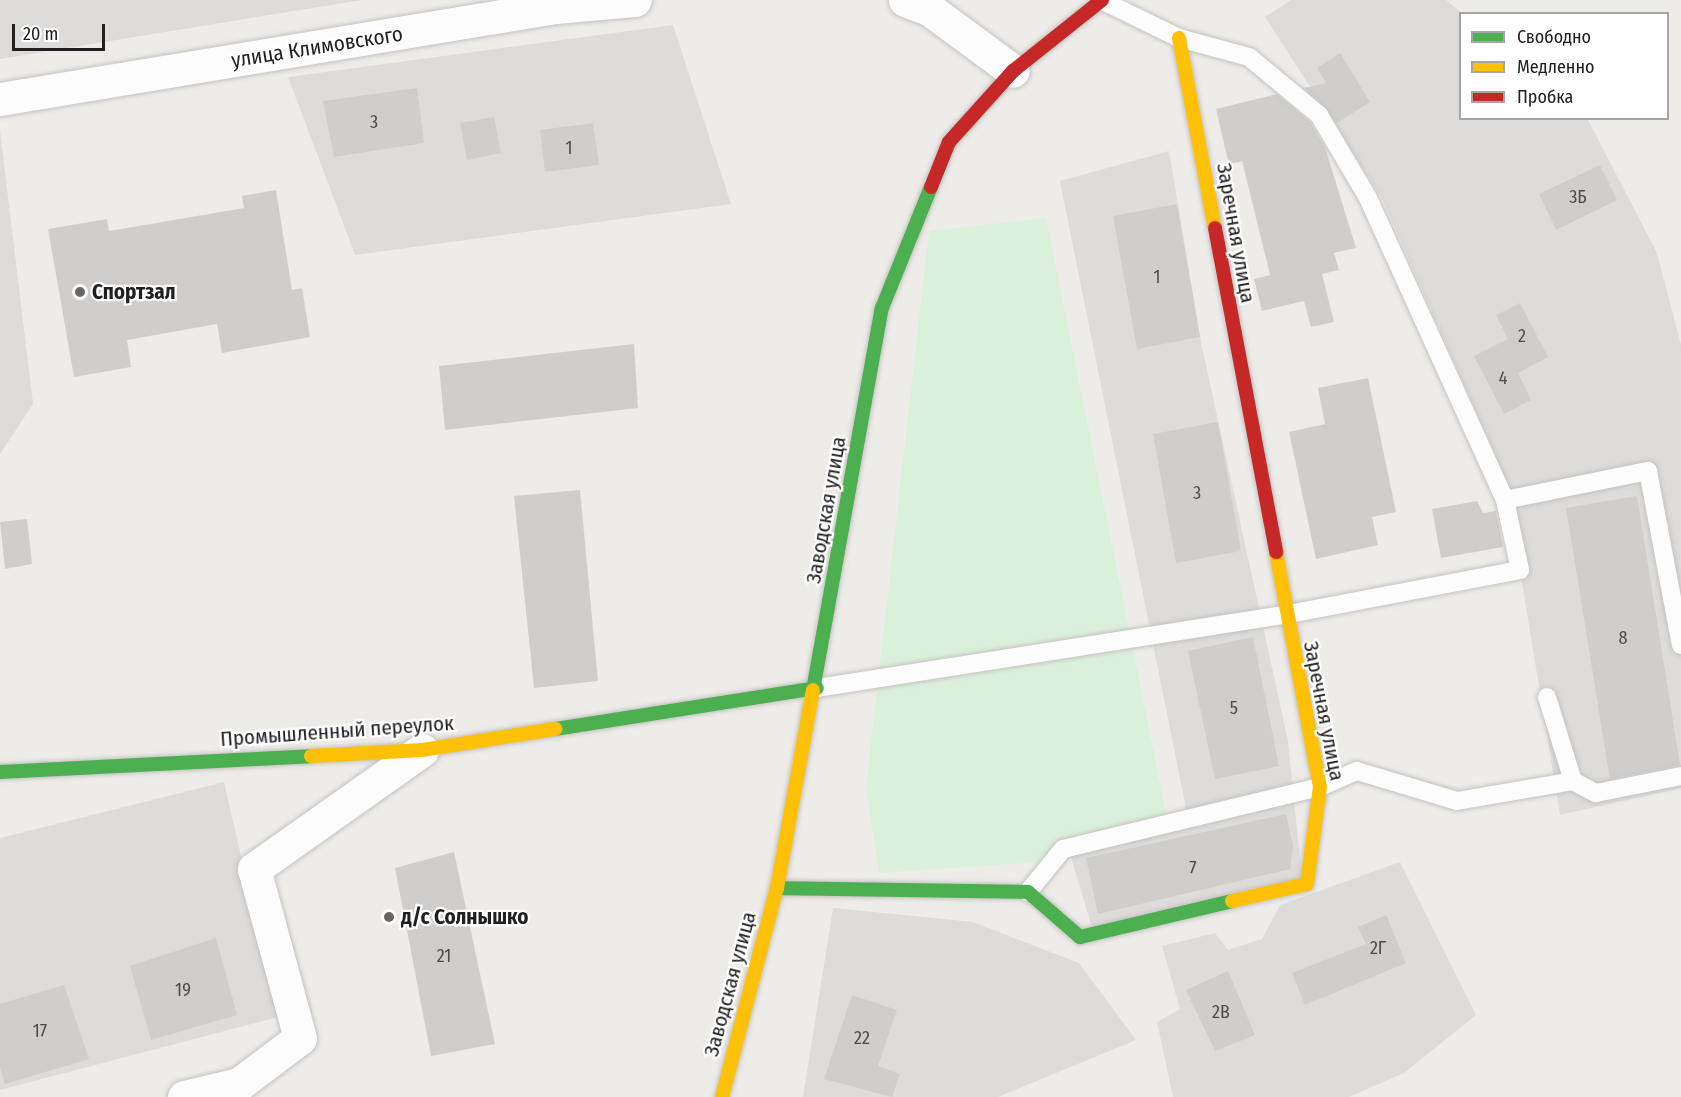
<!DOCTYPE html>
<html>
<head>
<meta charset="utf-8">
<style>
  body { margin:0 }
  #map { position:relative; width:1681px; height:1097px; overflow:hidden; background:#eeece9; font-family:"Fira Sans Condensed",sans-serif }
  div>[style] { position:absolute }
  .residential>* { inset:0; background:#dddcda }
  .park>* { inset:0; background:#dbf0db }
  .building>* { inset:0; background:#d0cecc }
  .roads { filter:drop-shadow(0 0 2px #c4c3c1) drop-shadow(0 0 2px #c4c3c1) }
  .lane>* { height:18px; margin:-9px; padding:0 9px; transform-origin:9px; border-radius:9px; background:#fcfcfc }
  .street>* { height:33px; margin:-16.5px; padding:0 16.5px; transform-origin:16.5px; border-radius:16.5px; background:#fcfcfc }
  .fast>* { height:14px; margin:-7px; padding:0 7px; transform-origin:7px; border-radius:7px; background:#4caf50 }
  .slow>* { height:14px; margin:-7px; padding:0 7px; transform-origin:7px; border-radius:7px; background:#ffc107 }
  .jam>* { height:14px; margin:-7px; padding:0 7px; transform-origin:7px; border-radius:7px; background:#c62828 }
  .dots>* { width:16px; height:16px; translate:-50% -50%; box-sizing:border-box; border:3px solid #fff; border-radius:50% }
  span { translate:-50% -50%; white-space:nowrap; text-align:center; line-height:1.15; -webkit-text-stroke:4.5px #fff; paint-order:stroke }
  .number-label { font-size:18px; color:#4c4c4b }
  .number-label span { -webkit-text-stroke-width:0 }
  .street-label { font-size:21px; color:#202020 }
  .poi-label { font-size:21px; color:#202020; font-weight:700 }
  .left { translate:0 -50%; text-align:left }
  .legend { position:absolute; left:1459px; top:12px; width:210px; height:108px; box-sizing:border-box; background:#fff; border:2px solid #a6a6a6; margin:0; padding:8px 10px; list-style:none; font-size:18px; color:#202020 }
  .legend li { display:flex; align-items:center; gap:12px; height:30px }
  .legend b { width:30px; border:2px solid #a6a6a6 }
  .scale { position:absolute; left:12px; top:24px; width:93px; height:27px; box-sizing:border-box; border:3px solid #202020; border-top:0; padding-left:8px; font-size:18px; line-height:21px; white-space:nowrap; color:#202020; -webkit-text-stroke:4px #fff; paint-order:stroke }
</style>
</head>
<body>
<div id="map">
  <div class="residential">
    <div style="clip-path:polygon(0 0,362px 0,0 59px)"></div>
    <div style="clip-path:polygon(1291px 0,1446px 0,1462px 13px,1460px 118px,1587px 118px,1657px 253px,1681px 345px,1681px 788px,1560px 815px,1520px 570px,1493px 450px,1382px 198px,1265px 17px)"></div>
    <div style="clip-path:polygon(673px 25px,731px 204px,355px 255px,288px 77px)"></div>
    <div style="clip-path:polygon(0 130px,33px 404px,0 454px)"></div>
    <div style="clip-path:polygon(1169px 151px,1202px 347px,1288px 741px,1302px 879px,1092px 927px,1067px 844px,1188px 819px,1060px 181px)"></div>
    <div style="clip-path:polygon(224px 782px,278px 1017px,0 1090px,0 838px)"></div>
    <div style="clip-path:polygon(1400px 862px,1476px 1015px,1404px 1073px,1349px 1097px,1173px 1097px,1157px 1022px,1180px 1009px,1162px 946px,1215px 933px,1228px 950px,1262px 939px,1280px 905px)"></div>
    <div style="clip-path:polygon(833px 908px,973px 922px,1079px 963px,1136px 1040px,998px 1097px,803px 1097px)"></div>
  </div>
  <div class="park">
    <div style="clip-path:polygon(1046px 218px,1170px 833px,1027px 863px,879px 873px,866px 787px,929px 231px)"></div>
  </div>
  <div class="building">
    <div style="clip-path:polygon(1340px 53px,1370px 102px,1337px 123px,1304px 88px,1326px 83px,1317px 68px)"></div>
    <div style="clip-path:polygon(417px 88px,424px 143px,334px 157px,323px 101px)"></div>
    <div style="clip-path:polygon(1277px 94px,1310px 122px,1325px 147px,1356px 248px,1334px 253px,1339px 270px,1322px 274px,1334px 322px,1311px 327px,1304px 301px,1262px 311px,1254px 279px,1270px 275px,1242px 161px,1229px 165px,1216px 109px)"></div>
    <div style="clip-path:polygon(494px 117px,501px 153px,467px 160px,460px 123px)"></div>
    <div style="clip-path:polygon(593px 123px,599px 165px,545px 172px,540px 130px)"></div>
    <div style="clip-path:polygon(1600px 165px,1617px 200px,1556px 230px,1539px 194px)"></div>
    <div style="clip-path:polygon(276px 190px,292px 290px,302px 288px,310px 337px,222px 353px,217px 324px,127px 340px,131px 367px,74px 377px,48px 229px,107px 219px,109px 231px,244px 208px,242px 196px)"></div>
    <div style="clip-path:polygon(1177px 204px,1200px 337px,1137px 349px,1113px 216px)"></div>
    <div style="clip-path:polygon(1520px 303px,1548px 357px,1518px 373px,1531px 400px,1504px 414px,1474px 356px,1508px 339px,1496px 315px)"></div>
    <div style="clip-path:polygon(634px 344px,638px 408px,445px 430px,439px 366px)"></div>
    <div style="clip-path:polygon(1368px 378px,1396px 512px,1372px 517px,1378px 545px,1316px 559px,1289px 432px,1325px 424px,1318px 388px)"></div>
    <div style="clip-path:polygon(1218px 422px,1241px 551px,1176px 563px,1153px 434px)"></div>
    <div style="clip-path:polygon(580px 490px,598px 681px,534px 688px,514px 496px)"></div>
    <div style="clip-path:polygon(1637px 496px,1680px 765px,1610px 779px,1566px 508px)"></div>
    <div style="clip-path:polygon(1477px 501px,1483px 513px,1496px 511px,1503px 547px,1441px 558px,1432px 509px)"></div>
    <div style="clip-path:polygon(27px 519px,32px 564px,5px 569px,0 522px)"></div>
    <div style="clip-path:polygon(1253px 637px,1279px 766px,1215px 779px,1188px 651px)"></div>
    <div style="clip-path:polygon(1286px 814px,1293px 846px,1290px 869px,1098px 914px,1086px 858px)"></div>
    <div style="clip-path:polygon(454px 852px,495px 1044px,431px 1056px,395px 868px)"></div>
    <div style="clip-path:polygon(1386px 915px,1406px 963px,1305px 1005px,1292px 973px,1366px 944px,1358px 927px)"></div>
    <div style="clip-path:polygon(216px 938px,237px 1015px,151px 1040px,130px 966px)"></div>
    <div style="clip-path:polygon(1228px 971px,1255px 1035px,1215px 1051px,1186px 990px)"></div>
    <div style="clip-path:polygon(64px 985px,89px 1059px,5px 1084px,0 1067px,0 1004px)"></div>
    <div style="clip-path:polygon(852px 995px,897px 1010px,878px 1066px,900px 1074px,892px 1097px,824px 1079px)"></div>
  </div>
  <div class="roads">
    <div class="lane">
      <div style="left:1101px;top:0;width:87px;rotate:26deg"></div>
      <div style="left:1179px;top:38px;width:73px;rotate:15.2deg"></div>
      <div style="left:1249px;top:57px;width:91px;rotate:39.6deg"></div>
      <div style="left:1319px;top:115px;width:96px;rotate:59.4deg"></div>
      <div style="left:1368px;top:198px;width:332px;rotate:65.6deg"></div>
      <div style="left:817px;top:688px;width:473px;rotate:-8.9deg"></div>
      <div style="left:1284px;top:615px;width:240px;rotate:-10.8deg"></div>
      <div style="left:1520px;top:570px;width:72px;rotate:-102.1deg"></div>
      <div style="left:1505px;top:500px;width:146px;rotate:-11.5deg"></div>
      <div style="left:1648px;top:471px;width:177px;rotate:79.3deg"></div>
      <div style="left:1573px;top:781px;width:26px;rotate:28deg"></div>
      <div style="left:1596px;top:793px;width:87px;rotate:-11.3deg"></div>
      <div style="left:1028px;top:892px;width:55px;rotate:-50.9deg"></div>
      <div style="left:1063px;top:849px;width:264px;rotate:-13.6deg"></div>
      <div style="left:1320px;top:787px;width:40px;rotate:-23.4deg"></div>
      <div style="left:1357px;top:771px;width:104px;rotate:16.7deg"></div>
      <div style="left:1457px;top:801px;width:118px;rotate:-9.8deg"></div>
      <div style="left:1573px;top:781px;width:88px;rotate:-107.2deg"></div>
    </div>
    <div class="street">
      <div style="left:905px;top:0;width:26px;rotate:21deg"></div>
      <div style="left:929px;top:9px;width:104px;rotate:36.4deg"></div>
      <div style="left:0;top:99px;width:563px;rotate:-9.41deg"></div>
      <div style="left:555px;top:7px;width:80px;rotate:-5deg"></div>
      <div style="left:184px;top:1097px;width:57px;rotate:-13.3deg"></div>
      <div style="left:239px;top:1084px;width:76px;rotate:-37deg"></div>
      <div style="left:300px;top:1038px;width:175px;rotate:-105.2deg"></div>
      <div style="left:254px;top:869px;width:206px;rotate:-35.3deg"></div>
    </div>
    <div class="fast">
      <div style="left:813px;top:690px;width:388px;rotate:-79.8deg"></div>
      <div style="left:882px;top:308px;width:131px;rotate:-68deg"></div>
      <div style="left:555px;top:729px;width:265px;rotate:-8.9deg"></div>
      <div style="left:0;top:772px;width:311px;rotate:-2.9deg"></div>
      <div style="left:777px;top:888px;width:251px;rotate:0.9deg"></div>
      <div style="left:1028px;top:892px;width:69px;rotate:40.9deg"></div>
      <div style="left:1080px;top:937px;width:156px;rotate:-13.3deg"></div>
    </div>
    <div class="slow">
      <div style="left:1179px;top:38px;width:193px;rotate:79.3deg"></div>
      <div style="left:311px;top:756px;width:111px;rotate:-3.1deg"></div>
      <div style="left:422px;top:750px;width:135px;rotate:-9deg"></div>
      <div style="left:1232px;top:901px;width:77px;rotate:-12.8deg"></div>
      <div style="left:1307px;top:884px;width:98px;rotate:-82.4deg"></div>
      <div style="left:1320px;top:787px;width:239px;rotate:-100.6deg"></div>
      <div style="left:722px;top:1097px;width:216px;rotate:-75.3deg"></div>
      <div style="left:777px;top:888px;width:201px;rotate:-79.7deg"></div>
    </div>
    <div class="jam">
      <div style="left:931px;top:187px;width:48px;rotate:-68.2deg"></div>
      <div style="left:949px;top:142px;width:96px;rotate:-48deg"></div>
      <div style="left:1013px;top:71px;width:114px;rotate:-38.6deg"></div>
      <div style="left:1215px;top:228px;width:330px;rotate:79.3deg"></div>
    </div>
  </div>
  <div class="dots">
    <div style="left:80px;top:292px;background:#686766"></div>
    <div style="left:389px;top:917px;background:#686766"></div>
  </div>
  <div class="number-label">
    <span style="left:374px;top:122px">3</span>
    <span style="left:569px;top:148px">1</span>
    <span style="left:1578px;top:197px">3Б</span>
    <span style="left:1157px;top:277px">1</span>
    <span style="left:1522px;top:336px">2</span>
    <span style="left:1503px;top:378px">4</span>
    <span style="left:1197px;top:493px">3</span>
    <span style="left:1623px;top:638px">8</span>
    <span style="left:1234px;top:708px">5</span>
    <span style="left:1193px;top:868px">7</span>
    <span style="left:1378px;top:948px">2Г</span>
    <span style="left:444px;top:956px">21</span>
    <span style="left:183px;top:990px">19</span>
    <span style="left:1221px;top:1012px">2В</span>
    <span style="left:40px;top:1031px">17</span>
    <span style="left:862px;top:1038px">22</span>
  </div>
  <div class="street-label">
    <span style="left:317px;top:47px;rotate:-9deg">улица Климовского</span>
    <span style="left:1236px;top:233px;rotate:80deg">Заречная улица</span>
    <span style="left:826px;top:510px;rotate:-80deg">Заводская улица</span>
    <span style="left:1324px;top:711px;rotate:79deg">Заречная улица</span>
    <span style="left:337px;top:731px;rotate:-4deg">Промышленный переулок</span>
    <span style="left:730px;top:984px;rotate:-75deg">Заводская улица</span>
  </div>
  <div class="poi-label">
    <span class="left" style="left:92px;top:292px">Спортзал</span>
    <span class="left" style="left:401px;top:917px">д/с Солнышко</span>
  </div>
  <ul class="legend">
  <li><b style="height:8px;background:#4caf50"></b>Свободно</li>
  <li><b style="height:8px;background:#ffc107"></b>Медленно</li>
  <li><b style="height:8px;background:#c62828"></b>Пробка</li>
  </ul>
  <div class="scale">20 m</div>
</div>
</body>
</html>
